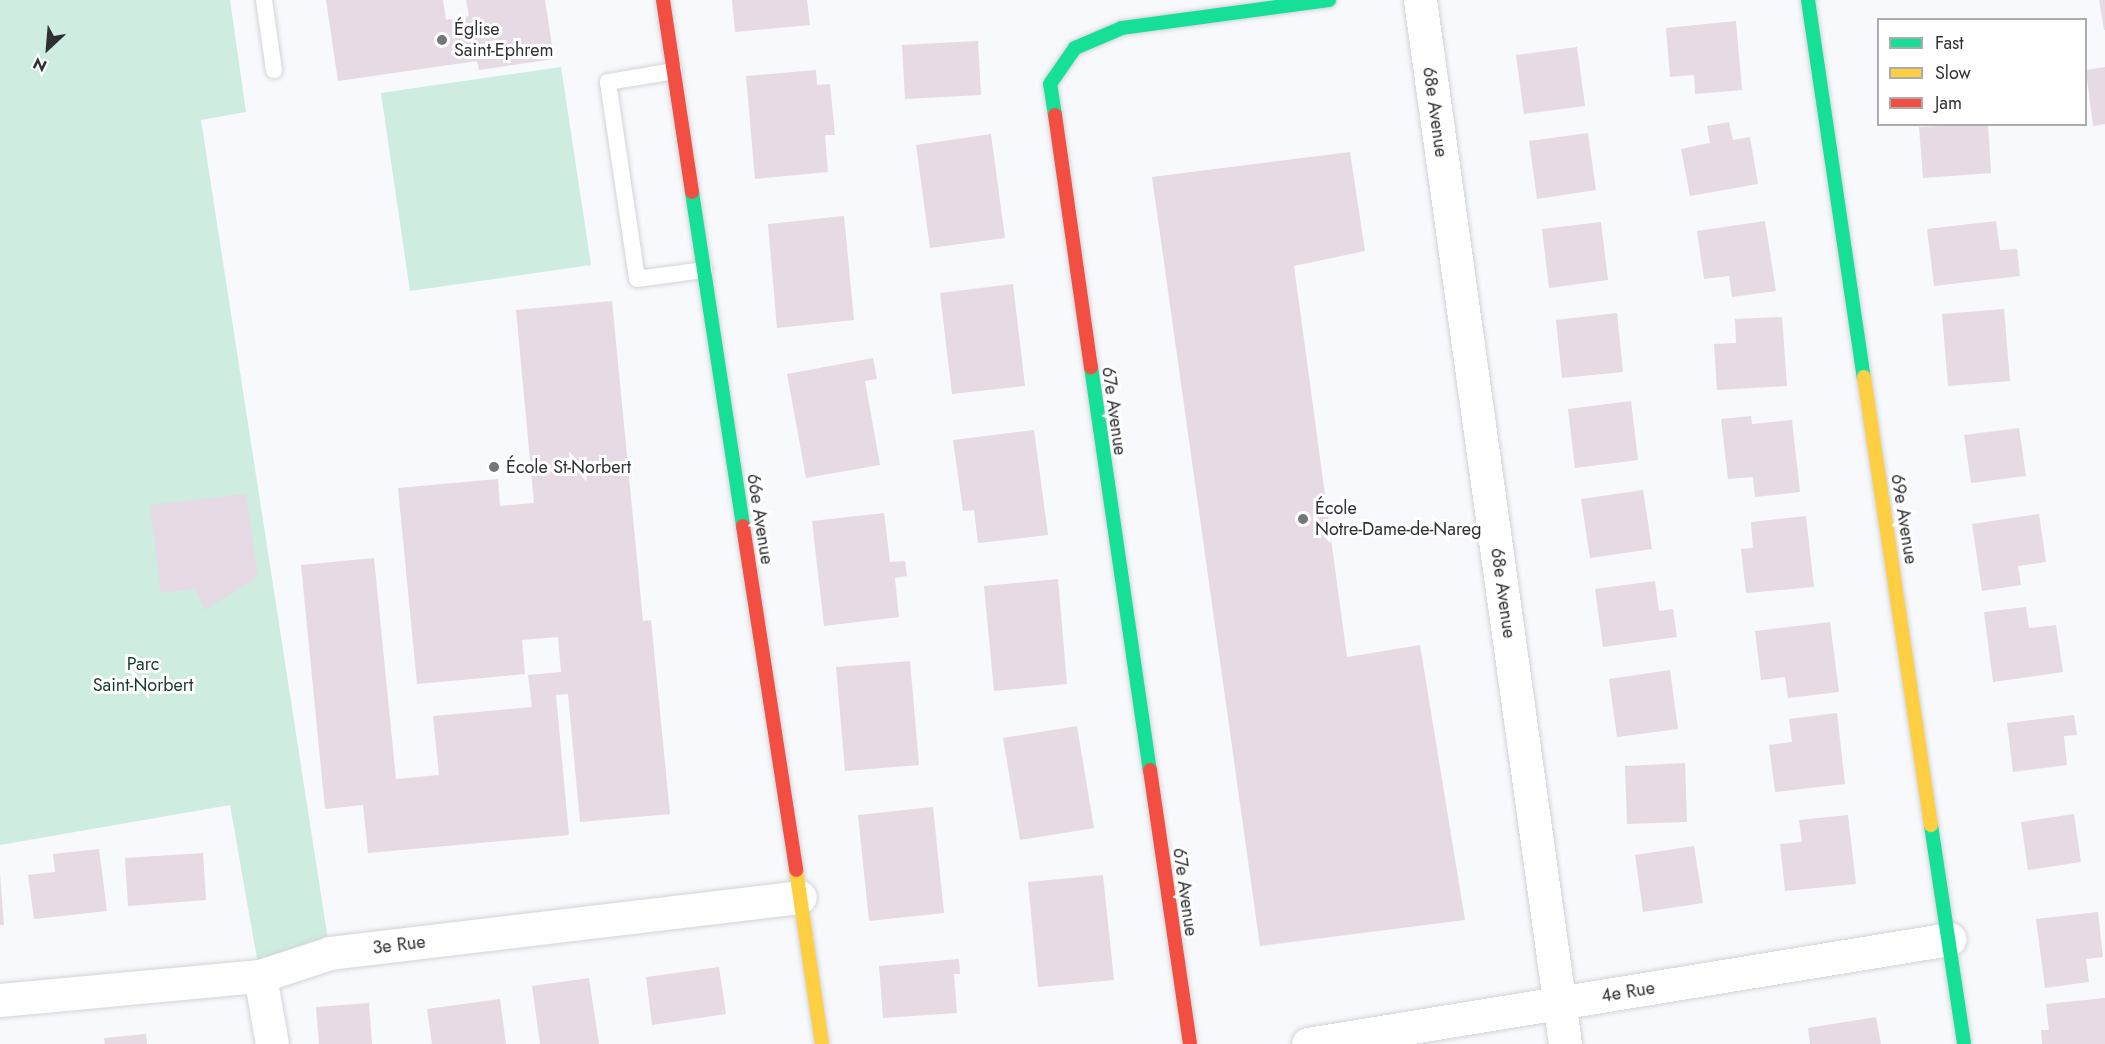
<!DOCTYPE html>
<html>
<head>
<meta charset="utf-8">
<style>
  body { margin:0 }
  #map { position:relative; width:2105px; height:1044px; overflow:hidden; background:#f7f9fc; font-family:Jost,sans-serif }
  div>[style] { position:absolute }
  .green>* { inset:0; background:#ceecdf }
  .building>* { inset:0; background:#e6dae4 }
  .roads { filter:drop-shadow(0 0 2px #d2d4d7) drop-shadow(0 0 2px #d2d4d7) }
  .lane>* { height:16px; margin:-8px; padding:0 8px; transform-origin:8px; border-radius:8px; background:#fefeff }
  .street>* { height:33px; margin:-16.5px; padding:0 16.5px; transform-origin:16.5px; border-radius:16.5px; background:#fefeff }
  .fast>* { height:14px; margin:-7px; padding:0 7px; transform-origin:7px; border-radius:7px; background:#16e098 }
  .slow>* { height:14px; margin:-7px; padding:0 7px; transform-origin:7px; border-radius:7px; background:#ffcf43 }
  .jam>* { height:14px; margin:-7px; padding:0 7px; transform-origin:7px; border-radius:7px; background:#f24e42 }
  .dots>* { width:16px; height:16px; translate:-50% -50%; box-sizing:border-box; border:3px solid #fff; border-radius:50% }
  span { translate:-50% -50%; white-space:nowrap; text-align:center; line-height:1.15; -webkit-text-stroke:6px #fff; paint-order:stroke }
  .poi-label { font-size:18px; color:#2f3033 }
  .left { translate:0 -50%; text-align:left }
  .street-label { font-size:18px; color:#2f3033 }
  .park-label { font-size:18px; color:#173b2b }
  .legend { position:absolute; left:1877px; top:18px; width:210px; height:108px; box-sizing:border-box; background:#fff; border:2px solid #acacad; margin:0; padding:8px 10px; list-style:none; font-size:18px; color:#2f3033 }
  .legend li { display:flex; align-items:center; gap:12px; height:30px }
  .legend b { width:30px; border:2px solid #acacad }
  .north { position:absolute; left:18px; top:18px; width:60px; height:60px; -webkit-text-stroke:4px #fff; paint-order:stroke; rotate:206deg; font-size:16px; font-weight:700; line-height:24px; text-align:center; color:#2f3033 }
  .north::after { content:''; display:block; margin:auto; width:21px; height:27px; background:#2f3033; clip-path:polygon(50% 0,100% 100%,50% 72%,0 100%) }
</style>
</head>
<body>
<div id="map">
  <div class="green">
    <div style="clip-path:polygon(0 0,230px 0,246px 112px,201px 120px,330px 953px,260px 976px,230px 805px,0 845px)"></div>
    <div style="clip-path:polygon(561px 67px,591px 265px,410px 291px,381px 93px)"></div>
  </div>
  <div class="building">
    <div style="clip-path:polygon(326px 0,443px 0,446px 20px,469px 16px,466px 0,545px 0,554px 59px,479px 70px,477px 61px,338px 81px)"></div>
    <div style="clip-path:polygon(732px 0,807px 0,810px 25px,735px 32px)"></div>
    <div style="clip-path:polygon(2099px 0,2105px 0,2105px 30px,2104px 30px)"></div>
    <div style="clip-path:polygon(1736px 21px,1742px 90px,1695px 94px,1694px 75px,1670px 77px,1666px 28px)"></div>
    <div style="clip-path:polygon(978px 41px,981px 95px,905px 99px,902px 45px)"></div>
    <div style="clip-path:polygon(1577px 47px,1585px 106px,1524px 114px,1516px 55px)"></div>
    <div style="clip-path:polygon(2105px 67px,2105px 124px,2093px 126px,2086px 70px)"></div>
    <div style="clip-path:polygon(816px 70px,817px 85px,830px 84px,835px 135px,825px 135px,828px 172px,755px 179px,746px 76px)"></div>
    <div style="clip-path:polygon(1729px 122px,1733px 140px,1750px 137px,1758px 184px,1690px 196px,1681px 149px,1710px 143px,1707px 126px)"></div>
    <div style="clip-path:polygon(1988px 124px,1991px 173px,1923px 178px,1919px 127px)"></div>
    <div style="clip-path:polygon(1588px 133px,1596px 190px,1537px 199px,1529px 141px)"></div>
    <div style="clip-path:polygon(991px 134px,1005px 238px,930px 248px,916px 145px)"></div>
    <div style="clip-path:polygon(1350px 152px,1365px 251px,1294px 266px,1347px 657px,1420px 645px,1465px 920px,1260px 946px,1152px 177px)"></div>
    <div style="clip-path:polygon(844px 216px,854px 320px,777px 328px,768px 224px)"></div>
    <div style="clip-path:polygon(1765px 221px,1776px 291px,1732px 297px,1729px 276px,1704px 279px,1697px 231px)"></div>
    <div style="clip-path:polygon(1996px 221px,2000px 250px,2017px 249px,2020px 276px,1934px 286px,1927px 229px)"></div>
    <div style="clip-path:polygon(1601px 222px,1608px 280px,1549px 288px,1542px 229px)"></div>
    <div style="clip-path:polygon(1013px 284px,1025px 386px,952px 394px,940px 293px)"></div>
    <div style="clip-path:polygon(612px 301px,643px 621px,651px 620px,670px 814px,580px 822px,568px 694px,556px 695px,569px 835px,368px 853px,363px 805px,325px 809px,301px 565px,374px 558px,396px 779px,439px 775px,433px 716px,532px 707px,528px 675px,561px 672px,558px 637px,522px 640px,525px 674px,417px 684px,398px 488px,498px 479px,500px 506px,534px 503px,516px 310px)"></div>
    <div style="clip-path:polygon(2004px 309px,2010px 381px,1948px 386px,1942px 314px)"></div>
    <div style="clip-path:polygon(1617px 313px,1623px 372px,1562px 378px,1556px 320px)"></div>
    <div style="clip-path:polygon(1782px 317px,1787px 386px,1717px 390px,1714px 344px,1736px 343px,1735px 319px)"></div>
    <div style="clip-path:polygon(873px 358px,877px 379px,865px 381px,880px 465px,806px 478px,787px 374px)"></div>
    <div style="clip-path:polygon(1631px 401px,1638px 460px,1575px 468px,1568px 409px)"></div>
    <div style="clip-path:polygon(1751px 416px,1752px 424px,1792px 420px,1800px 492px,1755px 497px,1753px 477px,1728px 479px,1721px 419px)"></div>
    <div style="clip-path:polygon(2019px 428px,2026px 476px,1971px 483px,1964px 435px)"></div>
    <div style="clip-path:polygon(1034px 430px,1048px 535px,978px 543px,974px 510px,963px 511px,953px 440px)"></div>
    <div style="clip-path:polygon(1643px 490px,1652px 549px,1590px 558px,1581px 499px)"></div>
    <div style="clip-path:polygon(246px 494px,258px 577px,205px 610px,195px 589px,161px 593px,150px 505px)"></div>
    <div style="clip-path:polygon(884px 513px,890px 562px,905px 561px,907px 576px,895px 578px,899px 617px,824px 626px,812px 521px)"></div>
    <div style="clip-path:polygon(2039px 514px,2046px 562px,2018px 566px,2021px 585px,1982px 591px,1972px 524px)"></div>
    <div style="clip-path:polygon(1806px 516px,1814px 587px,1746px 593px,1741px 549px,1753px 548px,1751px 522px)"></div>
    <div style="clip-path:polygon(1058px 579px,1067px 684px,994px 691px,984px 586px)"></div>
    <div style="clip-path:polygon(1655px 581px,1659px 611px,1673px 609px,1677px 637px,1603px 647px,1595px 589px)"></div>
    <div style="clip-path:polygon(2026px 607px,2029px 628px,2056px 625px,2063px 672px,1993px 682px,1984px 612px)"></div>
    <div style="clip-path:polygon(1830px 622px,1839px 692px,1788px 698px,1785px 677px,1761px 680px,1755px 631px)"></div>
    <div style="clip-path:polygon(910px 661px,919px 765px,845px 771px,836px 667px)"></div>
    <div style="clip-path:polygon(1670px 670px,1678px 729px,1617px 737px,1609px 679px)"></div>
    <div style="clip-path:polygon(1837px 713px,1845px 784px,1775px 792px,1769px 745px,1792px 742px,1789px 719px)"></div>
    <div style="clip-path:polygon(2074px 715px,2077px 735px,2064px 736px,2067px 765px,2013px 772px,2007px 723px)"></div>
    <div style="clip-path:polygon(1077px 726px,1094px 828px,1020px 840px,1003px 738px)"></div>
    <div style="clip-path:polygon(1685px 763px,1687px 822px,1627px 824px,1625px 766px)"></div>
    <div style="clip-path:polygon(933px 807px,944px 913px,869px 921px,858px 815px)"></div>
    <div style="clip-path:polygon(2074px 814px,2081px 862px,2028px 870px,2021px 822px)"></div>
    <div style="clip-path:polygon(1848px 815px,1856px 884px,1785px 891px,1780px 844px,1802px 842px,1799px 820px)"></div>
    <div style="clip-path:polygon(1694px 846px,1703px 903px,1643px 912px,1635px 855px)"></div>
    <div style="clip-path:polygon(99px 849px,107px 911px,34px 919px,28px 875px,55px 872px,53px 854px)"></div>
    <div style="clip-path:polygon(203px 853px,206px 900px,128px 906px,125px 858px)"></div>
    <div style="clip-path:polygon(0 873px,4px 925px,0 925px)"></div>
    <div style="clip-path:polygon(1103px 875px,1114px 980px,1038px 987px,1028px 882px)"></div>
    <div style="clip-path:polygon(2098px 912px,2103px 957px,2086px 959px,2089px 982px,2045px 988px,2036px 919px)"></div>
    <div style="clip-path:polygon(959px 959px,960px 974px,954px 974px,957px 1013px,883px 1018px,879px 966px)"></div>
    <div style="clip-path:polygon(719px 967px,726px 1014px,652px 1025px,646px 977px)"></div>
    <div style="clip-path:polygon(589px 978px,599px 1044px,540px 1044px,532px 986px)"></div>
    <div style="clip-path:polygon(2105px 998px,2105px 1044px,2042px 1044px,2041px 1030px,2049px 1030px,2046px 1004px)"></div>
    <div style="clip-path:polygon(500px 999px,506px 1044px,432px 1044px,427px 1009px)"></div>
    <div style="clip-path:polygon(369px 1003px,372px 1044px,319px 1044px,316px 1007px)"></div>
    <div style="clip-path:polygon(1876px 1017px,1881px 1044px,1810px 1044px,1808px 1028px)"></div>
    <div style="clip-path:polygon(146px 1034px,147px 1044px,105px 1044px,104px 1038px)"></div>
  </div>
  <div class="roads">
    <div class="lane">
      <div style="left:264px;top:0;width:71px;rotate:81.9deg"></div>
      <div style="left:674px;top:71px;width:67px;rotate:170.5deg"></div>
      <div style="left:608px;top:82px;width:199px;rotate:81.6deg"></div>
      <div style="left:637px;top:279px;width:68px;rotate:-7.7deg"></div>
    </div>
    <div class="street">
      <div style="left:1420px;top:0;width:1054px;rotate:82.09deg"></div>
      <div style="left:260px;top:976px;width:69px;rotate:80deg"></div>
      <div style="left:0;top:1000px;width:261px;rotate:-5.3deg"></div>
      <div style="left:260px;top:976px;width:74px;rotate:-18.2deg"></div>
      <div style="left:330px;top:953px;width:473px;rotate:-6.8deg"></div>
      <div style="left:1308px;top:1044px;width:650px;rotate:-9.3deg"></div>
    </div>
    <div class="fast">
      <div style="left:1808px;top:0;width:381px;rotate:81.6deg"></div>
      <div style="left:1055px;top:115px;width:31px;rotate:-99deg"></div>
      <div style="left:1050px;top:84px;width:44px;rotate:-55.2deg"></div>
      <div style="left:1075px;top:48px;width:51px;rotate:-23.1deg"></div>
      <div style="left:1122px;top:28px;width:209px;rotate:-7.7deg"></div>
      <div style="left:692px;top:192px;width:338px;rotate:81.3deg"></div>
      <div style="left:1091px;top:367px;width:407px;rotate:81.7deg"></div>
      <div style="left:1931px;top:825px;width:221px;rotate:81.4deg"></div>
    </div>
    <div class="slow">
      <div style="left:1864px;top:377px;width:453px;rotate:81.5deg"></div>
      <div style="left:796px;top:870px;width:176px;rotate:81.5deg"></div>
    </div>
    <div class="jam">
      <div style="left:663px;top:0;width:194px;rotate:81.4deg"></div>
      <div style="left:1055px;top:115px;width:255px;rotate:81.9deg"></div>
      <div style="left:743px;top:526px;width:348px;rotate:81.2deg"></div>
      <div style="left:1150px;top:770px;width:277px;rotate:81.7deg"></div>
    </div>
  </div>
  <div class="dots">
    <div style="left:442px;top:40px;background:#757679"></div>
    <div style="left:494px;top:467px;background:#757679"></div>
    <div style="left:1303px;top:519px;background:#757679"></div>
  </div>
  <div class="poi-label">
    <span class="left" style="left:454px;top:40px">Église<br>Saint-Ephrem</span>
    <span class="left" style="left:506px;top:467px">École St-Norbert</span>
    <span class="left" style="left:1315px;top:519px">École<br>Notre-Dame-de-Nareg</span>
  </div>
  <div class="street-label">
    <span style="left:1435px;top:112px;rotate:82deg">68e Avenue</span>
    <span style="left:1114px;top:411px;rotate:82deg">67e Avenue</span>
    <span style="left:760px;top:519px;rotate:81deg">66e Avenue</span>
    <span style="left:1904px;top:519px;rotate:81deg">69e Avenue</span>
    <span style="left:1503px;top:593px;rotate:82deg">68e Avenue</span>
    <span style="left:1185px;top:892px;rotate:82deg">67e Avenue</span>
    <span style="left:399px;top:945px;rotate:-7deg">3e Rue</span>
    <span style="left:1628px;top:992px;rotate:-9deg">4e Rue</span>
  </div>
  <div class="park-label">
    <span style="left:143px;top:675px">Parc<br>Saint-Norbert</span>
  </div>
  <ul class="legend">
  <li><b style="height:8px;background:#16e098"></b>Fast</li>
  <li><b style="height:8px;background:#ffcf43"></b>Slow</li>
  <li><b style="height:8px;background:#f24e42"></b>Jam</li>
  </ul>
  <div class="north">N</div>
</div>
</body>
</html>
